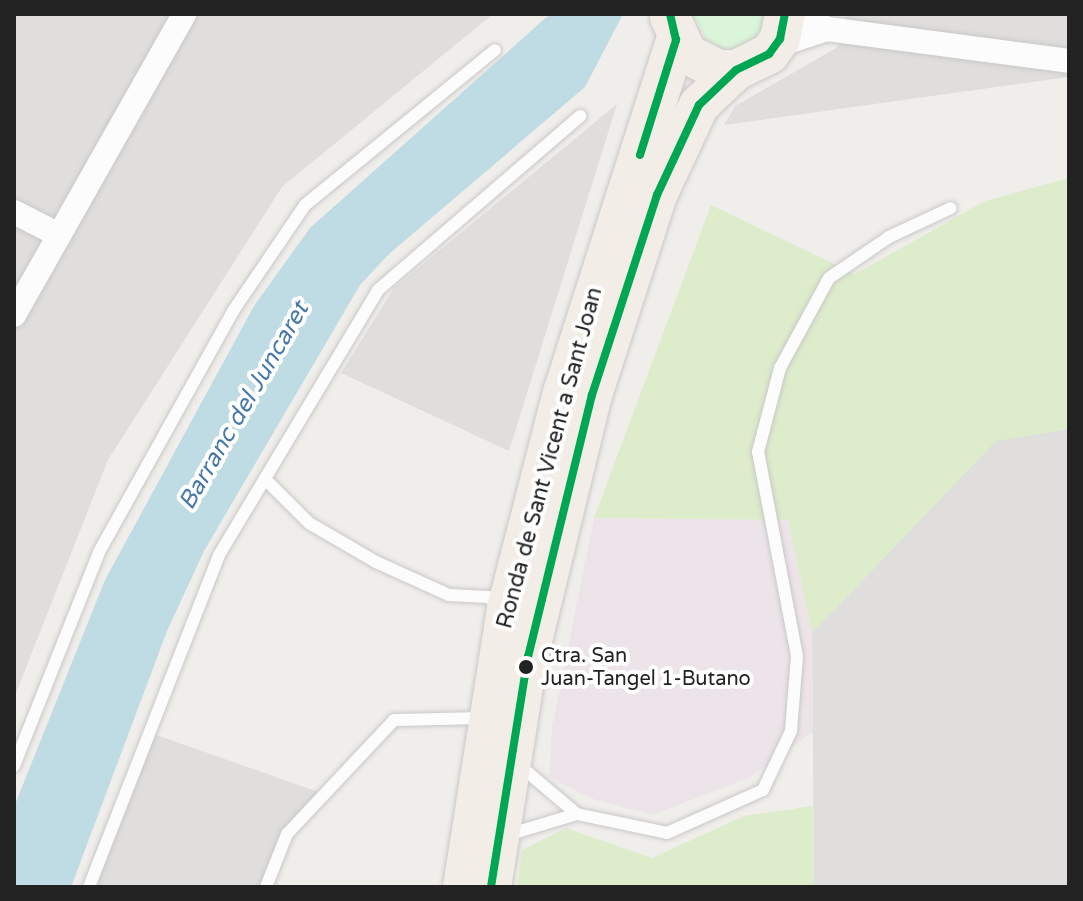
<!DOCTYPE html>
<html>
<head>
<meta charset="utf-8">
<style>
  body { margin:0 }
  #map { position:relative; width:1083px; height:901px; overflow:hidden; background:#f0eeeb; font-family:"Varela Round",sans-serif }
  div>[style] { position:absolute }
  .residential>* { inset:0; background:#dfdedc }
  .industrial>* { inset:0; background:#ede4e9 }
  .grass>* { inset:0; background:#ddeccb }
  .park>* { inset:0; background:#daf5da }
  .water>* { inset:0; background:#bfdbe3 }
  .roads { filter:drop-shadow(0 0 2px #c9c8c7) drop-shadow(0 0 2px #c9c8c7) }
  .service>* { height:12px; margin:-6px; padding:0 6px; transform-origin:6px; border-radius:6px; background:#fdfcfc }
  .minor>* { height:24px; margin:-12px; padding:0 12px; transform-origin:12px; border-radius:12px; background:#fdfcfc }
  .primary>* { height:40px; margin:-20px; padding:0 20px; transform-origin:20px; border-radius:20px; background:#f3ede7 }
  .bus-1>* { height:8px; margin:-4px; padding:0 4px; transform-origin:4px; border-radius:4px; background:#00a651 }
  .dots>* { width:22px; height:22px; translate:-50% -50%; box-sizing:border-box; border:4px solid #fff; border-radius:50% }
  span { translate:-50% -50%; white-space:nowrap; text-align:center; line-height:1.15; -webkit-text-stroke:8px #fff; paint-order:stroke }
  .bus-label { font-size:20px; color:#222 }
  .left { translate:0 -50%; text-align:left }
  .street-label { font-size:22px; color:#222 }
  .water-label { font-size:24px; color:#4a7aab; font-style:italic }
  .frame { position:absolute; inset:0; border:16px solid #222; pointer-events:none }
</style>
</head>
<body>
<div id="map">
  <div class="residential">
    <div style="clip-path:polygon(14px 14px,493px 14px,282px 187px,108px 460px,14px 698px)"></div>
    <div style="clip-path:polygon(846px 14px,1069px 14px,1069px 77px,724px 125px,735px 106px,838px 47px)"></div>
    <div style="clip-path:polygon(617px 104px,509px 451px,341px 373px,394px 288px)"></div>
    <div style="clip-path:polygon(1069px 429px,1069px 887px,814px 887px,812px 633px,996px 440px)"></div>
    <div style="clip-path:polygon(148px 732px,324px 794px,287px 834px,267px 887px,89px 887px)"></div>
  </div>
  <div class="industrial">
    <div style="clip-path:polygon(594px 518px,788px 520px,812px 633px,813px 732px,751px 777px,652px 815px,593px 799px,549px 777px,552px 727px)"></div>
  </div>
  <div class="grass">
    <div style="clip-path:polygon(1069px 178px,1069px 429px,996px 441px,812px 633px,788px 520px,594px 518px,711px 205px,855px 274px,985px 201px)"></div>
    <div style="clip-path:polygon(813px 806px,814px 887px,517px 887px,522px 850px,566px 828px,652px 858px,744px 816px)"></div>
  </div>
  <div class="park">
    <div style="clip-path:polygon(693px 14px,767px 14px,755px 41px,733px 50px,709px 44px)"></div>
  </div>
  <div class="water">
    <div style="clip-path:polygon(550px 14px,623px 14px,585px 87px,389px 254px,360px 285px,204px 551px,167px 631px,71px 887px,14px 887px,14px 807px,105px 580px,254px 306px,310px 228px)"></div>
  </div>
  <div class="roads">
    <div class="service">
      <div style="left:265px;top:479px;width:62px;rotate:45deg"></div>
      <div style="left:309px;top:523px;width:78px;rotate:30.2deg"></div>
      <div style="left:376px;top:562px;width:80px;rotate:24.3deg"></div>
      <div style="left:449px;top:595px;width:39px;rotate:3deg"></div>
      <div style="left:488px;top:597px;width:17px;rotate:31deg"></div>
      <div style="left:519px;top:765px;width:76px;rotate:40.2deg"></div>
      <div style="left:577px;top:814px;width:92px;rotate:11.9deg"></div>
      <div style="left:667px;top:833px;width:105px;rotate:-24.1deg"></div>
      <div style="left:763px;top:790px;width:65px;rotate:-64.6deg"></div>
      <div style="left:791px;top:731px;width:75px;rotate:-85.4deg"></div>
      <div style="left:797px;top:656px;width:208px;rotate:-100.8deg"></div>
      <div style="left:758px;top:452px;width:87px;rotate:-75.3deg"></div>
      <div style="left:780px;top:368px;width:102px;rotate:-61.4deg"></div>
      <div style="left:829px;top:278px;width:73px;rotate:-34.3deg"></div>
      <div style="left:889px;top:237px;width:68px;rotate:-25.1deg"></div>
      <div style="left:14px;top:766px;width:230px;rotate:-68.3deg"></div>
      <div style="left:99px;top:552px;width:276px;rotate:-60.9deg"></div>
      <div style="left:233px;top:311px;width:128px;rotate:-55.8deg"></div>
      <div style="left:305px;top:205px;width:245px;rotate:-39.2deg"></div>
      <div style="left:507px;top:835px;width:73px;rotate:-16.7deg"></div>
      <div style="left:89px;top:887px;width:357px;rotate:-68.6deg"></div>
      <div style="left:219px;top:555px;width:309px;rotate:-59deg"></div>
      <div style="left:378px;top:290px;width:267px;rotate:-40.7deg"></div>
      <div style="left:266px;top:887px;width:57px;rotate:-68.4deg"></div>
      <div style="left:287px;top:834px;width:156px;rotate:-46.8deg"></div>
      <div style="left:394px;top:720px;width:91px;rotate:-1.3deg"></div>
    </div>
    <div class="minor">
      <div style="left:827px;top:29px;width:244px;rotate:7.5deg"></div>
      <div style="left:775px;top:46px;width:55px;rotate:-18.1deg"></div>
      <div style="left:827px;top:29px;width:29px;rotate:-149deg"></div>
      <div style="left:14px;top:212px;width:51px;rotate:27.1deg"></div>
      <div style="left:14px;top:315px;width:346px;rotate:-60.5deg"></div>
    </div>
    <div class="primary">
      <div style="left:670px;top:17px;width:41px;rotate:65.3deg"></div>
      <div style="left:687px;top:54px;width:35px;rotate:27deg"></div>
      <div style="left:718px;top:70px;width:18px"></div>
      <div style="left:736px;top:70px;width:37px;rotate:-26deg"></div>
      <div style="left:769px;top:54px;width:19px;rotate:-54deg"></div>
      <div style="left:780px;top:39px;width:25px;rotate:-79deg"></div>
      <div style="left:463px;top:887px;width:281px;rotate:-81deg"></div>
      <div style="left:507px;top:609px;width:223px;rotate:-75.5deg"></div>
      <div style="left:563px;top:393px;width:371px;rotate:-72.2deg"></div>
      <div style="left:491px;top:887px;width:233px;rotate:-80.9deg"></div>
      <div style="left:528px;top:657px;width:270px;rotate:-76.3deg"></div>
      <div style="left:592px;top:395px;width:210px;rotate:-72deg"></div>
      <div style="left:657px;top:195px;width:99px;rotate:-65deg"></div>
      <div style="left:699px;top:105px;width:51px;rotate:-43.4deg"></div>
    </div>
  </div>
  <div class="bus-1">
    <div style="left:640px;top:155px;width:121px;rotate:-72.6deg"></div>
    <div style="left:676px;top:40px;width:27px;rotate:-103deg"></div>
    <div style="left:491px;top:887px;width:233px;rotate:-80.9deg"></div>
    <div style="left:528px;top:657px;width:270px;rotate:-76.3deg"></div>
    <div style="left:592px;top:395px;width:210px;rotate:-72deg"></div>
    <div style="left:657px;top:195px;width:99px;rotate:-65deg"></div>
    <div style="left:699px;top:105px;width:51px;rotate:-43.4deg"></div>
    <div style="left:736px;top:70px;width:37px;rotate:-26deg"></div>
    <div style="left:769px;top:54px;width:19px;rotate:-54deg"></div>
    <div style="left:780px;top:39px;width:25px;rotate:-79deg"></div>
  </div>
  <div class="dots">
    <div style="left:526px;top:667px;background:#222"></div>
  </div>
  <div class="bus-label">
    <span class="left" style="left:541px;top:668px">Ctra. San<br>Juan-Tangel 1-Butano</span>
  </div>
  <div class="street-label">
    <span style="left:550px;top:458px;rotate:-75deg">Ronda de Sant Vicent a Sant Joan</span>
  </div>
  <div class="water-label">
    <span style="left:244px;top:406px;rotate:-60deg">Barranc del Juncaret</span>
  </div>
  <div class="frame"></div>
</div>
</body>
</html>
